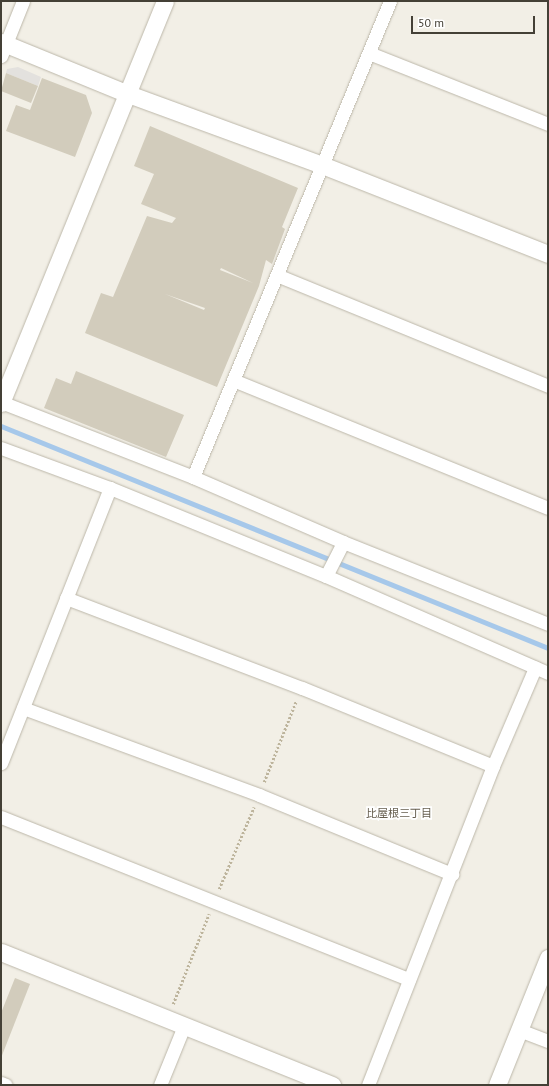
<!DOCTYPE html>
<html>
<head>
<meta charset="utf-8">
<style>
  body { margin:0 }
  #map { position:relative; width:549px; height:1086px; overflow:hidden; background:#f2efe6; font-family:"PT Sans","Noto Sans JP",sans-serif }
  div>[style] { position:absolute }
  .parking>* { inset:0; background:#e3e1de }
  .stream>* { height:5px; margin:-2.5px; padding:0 2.5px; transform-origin:2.5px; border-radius:2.5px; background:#a6c8ea }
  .building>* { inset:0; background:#d2ccbc }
  .path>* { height:2.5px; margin-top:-1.25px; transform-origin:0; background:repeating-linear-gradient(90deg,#bdb49c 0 2px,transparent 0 4px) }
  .roads { filter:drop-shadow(0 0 1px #bcb7a9) drop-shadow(0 0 1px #bcb7a9) }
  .minor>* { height:13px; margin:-6.5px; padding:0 6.5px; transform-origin:6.5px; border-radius:6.5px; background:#fff }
  .tertiary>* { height:17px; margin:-8.5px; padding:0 8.5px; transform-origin:8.5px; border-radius:8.5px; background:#fff }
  span { translate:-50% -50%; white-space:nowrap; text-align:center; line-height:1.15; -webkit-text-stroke:3.5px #fff; paint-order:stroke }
  .neighbourhood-label { font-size:11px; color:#665e4e }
  .frame { position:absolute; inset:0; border:2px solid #444036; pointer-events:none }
  .scale { position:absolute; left:411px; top:16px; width:124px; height:18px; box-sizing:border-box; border:2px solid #444036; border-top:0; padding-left:5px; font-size:12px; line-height:14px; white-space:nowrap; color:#444036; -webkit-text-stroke:3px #fff; paint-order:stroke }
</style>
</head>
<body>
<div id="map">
  <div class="parking">
    <div style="clip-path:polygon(18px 67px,41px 77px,38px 86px,6px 73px,7px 69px)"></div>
  </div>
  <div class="stream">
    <div style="left:1px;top:426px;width:590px;rotate:22.09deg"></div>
  </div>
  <div class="building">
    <div style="clip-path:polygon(6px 73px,38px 86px,31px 103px,1px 91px)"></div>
    <div style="clip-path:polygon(42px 78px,86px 95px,92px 113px,75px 157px,6px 131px,16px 105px,30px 110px)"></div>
    <div style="clip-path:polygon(evenodd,150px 126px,298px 188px,282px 227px,285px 229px,272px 264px,266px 260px,259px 286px,217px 387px,85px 333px,101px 293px,113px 297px,147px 216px,172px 223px,176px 218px,141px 204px,154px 174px,134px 166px,150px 126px,221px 268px,253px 283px,220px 270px,221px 268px,150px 126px,165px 294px,205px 308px,204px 310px,165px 294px)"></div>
    <div style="clip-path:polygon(76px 371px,184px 415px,166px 457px,44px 408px,56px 378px,71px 384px)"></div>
    <div style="clip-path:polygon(15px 978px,30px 984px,1px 1058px,1px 1013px)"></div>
  </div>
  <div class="path">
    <div style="left:264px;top:782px;width:87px;rotate:-68.4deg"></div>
    <div style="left:219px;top:889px;width:89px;rotate:-66.9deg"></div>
    <div style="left:173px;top:1004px;width:97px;rotate:-68.2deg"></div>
  </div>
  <div class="roads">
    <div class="minor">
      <div style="left:369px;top:53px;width:193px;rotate:21.6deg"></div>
      <div style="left:1px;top:56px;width:59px;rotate:-68.2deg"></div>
      <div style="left:279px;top:276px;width:291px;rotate:22.2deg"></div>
      <div style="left:233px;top:380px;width:340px;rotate:22.1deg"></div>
      <div style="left:1px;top:402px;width:206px;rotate:21.3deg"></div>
      <div style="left:193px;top:477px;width:163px;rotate:23.4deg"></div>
      <div style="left:343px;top:542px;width:221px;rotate:21.8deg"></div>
      <div style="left:1px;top:448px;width:116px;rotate:20.2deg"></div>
      <div style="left:110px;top:488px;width:233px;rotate:22.2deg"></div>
      <div style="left:326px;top:576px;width:242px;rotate:23.6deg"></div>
      <div style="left:193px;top:477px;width:515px;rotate:-67.52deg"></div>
      <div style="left:326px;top:576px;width:38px;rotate:-63deg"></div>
      <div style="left:66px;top:598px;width:253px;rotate:20.9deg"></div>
      <div style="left:302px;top:688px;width:206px;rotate:22.2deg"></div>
      <div style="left:23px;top:708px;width:252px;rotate:20.2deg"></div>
      <div style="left:259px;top:795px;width:209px;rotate:22.3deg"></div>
      <div style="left:1px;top:763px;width:296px;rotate:-68.4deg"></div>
      <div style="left:1px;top:817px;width:439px;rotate:21.7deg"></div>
      <div style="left:519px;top:1030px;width:31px;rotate:21deg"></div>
      <div style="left:1px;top:1083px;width:5px;rotate:22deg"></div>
      <div style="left:160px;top:1085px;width:64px;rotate:-67.9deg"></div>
      <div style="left:368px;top:1085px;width:343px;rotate:-68.6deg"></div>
      <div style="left:493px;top:766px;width:107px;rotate:-66.8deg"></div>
    </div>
    <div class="tertiary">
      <div style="left:1px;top:42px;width:137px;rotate:22.3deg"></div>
      <div style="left:128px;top:94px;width:207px;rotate:20.1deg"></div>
      <div style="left:322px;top:165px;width:243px;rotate:21.5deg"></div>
      <div style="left:1px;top:403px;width:434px;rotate:-67.8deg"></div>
      <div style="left:1px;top:952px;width:357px;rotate:21.9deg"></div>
      <div style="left:497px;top:1085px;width:137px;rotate:-68.1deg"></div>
    </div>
  </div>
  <div class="neighbourhood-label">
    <span style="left:399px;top:813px">比屋根三丁目</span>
  </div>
  <div class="frame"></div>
  <div class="scale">50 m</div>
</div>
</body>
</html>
